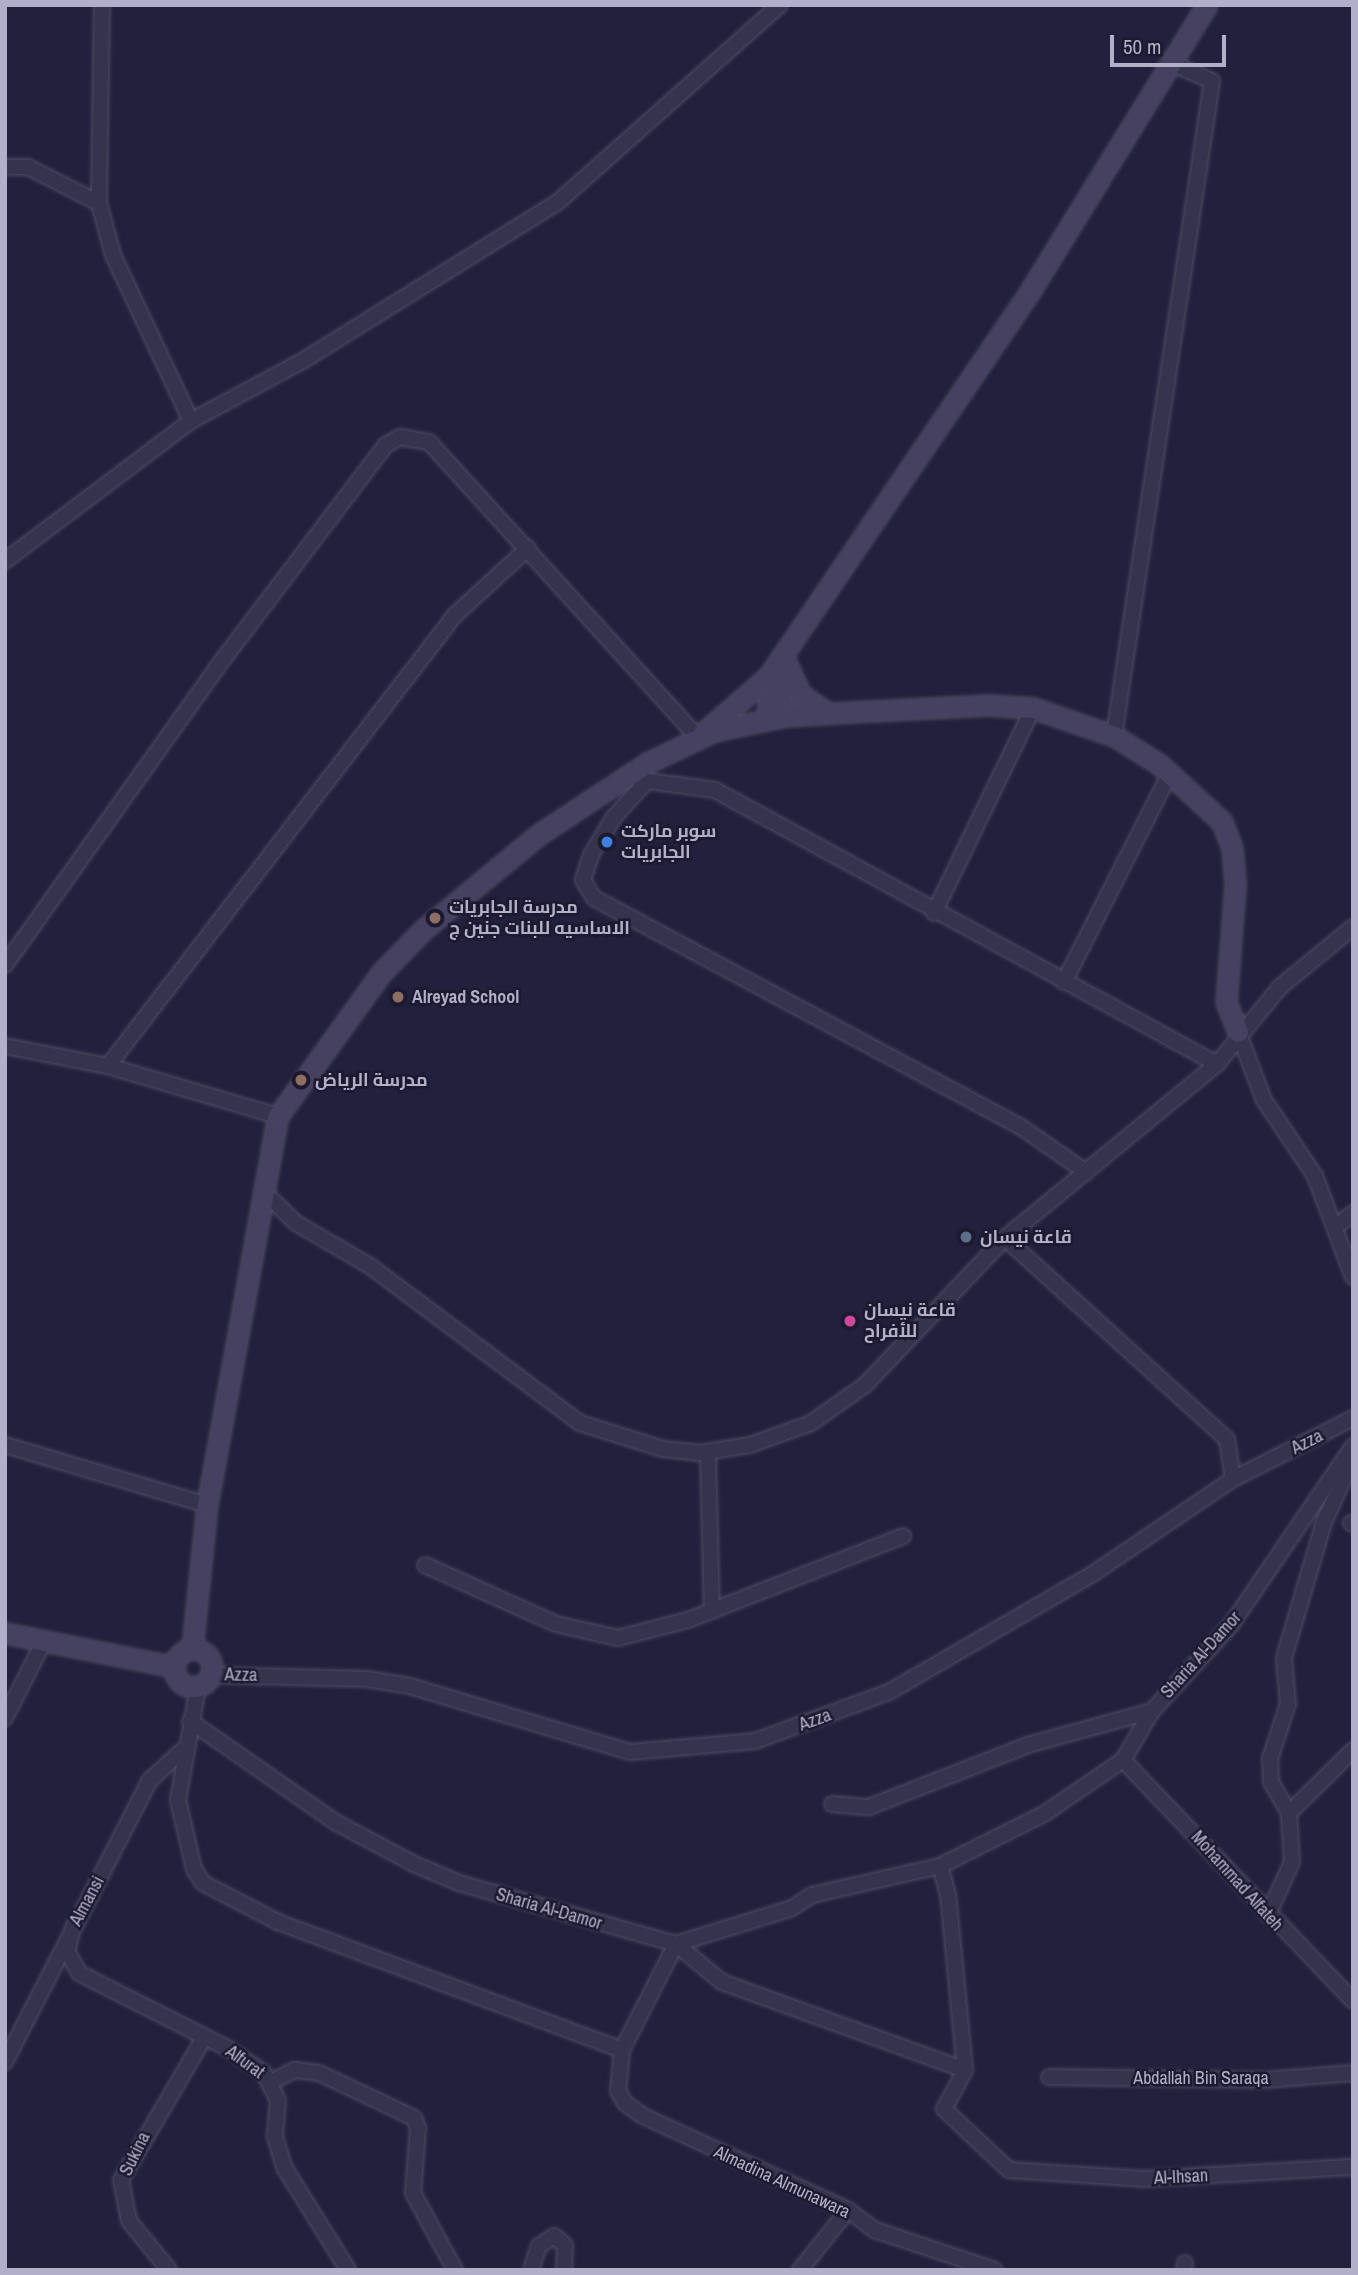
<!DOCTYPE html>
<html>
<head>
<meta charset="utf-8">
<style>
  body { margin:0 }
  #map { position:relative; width:1358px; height:2275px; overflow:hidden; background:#22203c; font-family:"Archivo Narrow",Cairo,sans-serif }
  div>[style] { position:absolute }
  .roads { filter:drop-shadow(0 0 2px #4e4c64) drop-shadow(0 0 2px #4e4c64) }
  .street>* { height:14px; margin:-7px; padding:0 7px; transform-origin:7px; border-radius:7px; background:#36344c }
  .secondary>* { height:19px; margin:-9.5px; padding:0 9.5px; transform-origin:9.5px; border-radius:9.5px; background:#464160 }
  .secondary>.ring { margin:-9.5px; padding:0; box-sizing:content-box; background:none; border:19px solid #464160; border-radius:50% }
  .dots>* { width:19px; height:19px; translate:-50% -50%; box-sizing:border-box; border:4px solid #1c1931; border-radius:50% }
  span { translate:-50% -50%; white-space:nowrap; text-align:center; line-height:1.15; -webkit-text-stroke:5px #1c1931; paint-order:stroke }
  .poi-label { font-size:18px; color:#b2afc8; font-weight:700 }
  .left { translate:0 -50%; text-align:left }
  .street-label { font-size:18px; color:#b2afc8 }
  .frame { position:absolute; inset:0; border:7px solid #b2afc8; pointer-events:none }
  .scale { position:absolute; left:1110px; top:35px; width:116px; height:32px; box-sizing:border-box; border:4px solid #b2afc8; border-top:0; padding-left:9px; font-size:21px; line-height:24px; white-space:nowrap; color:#b2afc8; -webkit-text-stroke:5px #1c1931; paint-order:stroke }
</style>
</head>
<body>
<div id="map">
  <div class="roads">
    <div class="street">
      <div style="left:102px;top:5px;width:198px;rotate:90.9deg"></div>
      <div style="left:99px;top:203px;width:54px;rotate:74.9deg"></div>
      <div style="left:113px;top:255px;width:183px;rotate:64.8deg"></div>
      <div style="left:5px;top:167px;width:23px"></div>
      <div style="left:28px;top:167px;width:80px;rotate:26.9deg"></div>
      <div style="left:5px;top:561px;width:233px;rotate:-37deg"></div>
      <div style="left:191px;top:421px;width:128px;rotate:-28.4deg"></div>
      <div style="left:304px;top:360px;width:301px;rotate:-31.9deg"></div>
      <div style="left:559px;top:201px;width:295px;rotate:-41.6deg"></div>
      <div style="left:1114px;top:736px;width:662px;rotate:-81.49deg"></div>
      <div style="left:1212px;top:81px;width:45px;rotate:-156.3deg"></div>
      <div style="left:640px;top:780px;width:76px;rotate:7.6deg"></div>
      <div style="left:715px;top:790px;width:572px;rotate:28.63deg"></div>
      <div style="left:647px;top:781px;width:49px;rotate:132.5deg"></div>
      <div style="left:614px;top:817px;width:44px;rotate:121.2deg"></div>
      <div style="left:591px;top:855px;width:26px;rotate:108deg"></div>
      <div style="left:583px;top:880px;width:21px;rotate:59deg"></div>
      <div style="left:594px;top:898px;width:481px;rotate:28.2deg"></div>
      <div style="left:1018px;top:1125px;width:83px;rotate:34.7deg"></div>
      <div style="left:934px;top:913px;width:228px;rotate:-64.2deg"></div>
      <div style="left:5px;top:965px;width:367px;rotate:-54.5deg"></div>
      <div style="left:218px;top:666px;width:278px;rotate:-52.8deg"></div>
      <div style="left:386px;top:445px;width:16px;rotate:-30deg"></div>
      <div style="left:400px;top:437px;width:29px;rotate:10deg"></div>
      <div style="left:429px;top:442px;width:400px;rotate:47.7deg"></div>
      <div style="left:1064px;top:982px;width:234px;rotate:-63.1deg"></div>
      <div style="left:1238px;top:1032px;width:73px;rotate:69.1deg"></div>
      <div style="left:1264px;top:1100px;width:92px;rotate:56.1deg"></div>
      <div style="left:1315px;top:1176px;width:108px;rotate:69.4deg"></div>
      <div style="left:5px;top:1046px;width:105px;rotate:11deg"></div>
      <div style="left:108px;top:1066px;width:177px;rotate:16.4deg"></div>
      <div style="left:108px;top:1066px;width:569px;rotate:-52.43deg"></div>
      <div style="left:455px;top:615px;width:99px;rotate:-42.5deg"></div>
      <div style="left:262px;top:1190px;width:47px;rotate:44.1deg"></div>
      <div style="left:296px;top:1223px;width:86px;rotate:30.2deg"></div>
      <div style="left:370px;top:1266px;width:262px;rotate:36.8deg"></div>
      <div style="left:580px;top:1423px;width:87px;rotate:17.4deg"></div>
      <div style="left:663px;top:1449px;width:36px;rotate:6deg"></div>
      <div style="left:699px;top:1453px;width:52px;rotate:-8.9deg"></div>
      <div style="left:750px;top:1445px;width:65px;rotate:-19.8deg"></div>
      <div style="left:811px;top:1423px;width:66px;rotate:-35.1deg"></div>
      <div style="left:865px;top:1385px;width:203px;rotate:-46.4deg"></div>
      <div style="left:1005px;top:1238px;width:274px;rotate:-39.4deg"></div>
      <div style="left:1217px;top:1064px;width:99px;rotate:-50.7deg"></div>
      <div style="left:1280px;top:987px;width:94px;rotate:-39.4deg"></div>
      <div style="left:1337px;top:1226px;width:21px;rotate:-39deg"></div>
      <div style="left:1005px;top:1238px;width:299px;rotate:42.2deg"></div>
      <div style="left:1227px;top:1439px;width:40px;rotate:81.5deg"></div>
      <div style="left:5px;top:1445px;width:211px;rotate:16.5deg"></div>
      <div style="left:708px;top:1452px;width:159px;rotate:88.6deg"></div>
      <div style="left:1351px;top:1523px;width:2px;rotate:27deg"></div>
      <div style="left:425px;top:1565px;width:144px;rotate:24.2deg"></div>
      <div style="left:556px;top:1624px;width:64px;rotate:12.7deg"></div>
      <div style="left:618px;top:1638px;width:72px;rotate:-14.4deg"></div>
      <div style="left:688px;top:1620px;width:231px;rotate:-21.3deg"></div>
      <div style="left:211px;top:1675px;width:156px;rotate:1.5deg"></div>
      <div style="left:367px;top:1679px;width:44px;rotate:9.2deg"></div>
      <div style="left:410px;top:1686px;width:230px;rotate:16.7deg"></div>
      <div style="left:630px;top:1752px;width:125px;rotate:-5deg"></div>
      <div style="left:755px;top:1741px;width:143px;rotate:-20.1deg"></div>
      <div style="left:889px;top:1692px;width:233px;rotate:-30.1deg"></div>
      <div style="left:1091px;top:1575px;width:171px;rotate:-34.1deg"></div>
      <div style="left:1233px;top:1479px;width:135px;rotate:-26.9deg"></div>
      <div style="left:198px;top:1687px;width:115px;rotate:100deg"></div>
      <div style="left:178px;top:1800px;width:71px;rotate:76.9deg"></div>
      <div style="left:194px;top:1869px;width:17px;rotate:57deg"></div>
      <div style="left:203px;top:1883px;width:85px;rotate:27.5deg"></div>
      <div style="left:278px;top:1922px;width:367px;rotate:20.4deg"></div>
      <div style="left:5px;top:1718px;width:84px;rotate:-63.1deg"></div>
      <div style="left:190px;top:1721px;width:179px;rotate:34.8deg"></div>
      <div style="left:337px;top:1823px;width:87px;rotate:28deg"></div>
      <div style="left:414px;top:1864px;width:49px;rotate:22.9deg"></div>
      <div style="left:459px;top:1883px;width:225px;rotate:15.7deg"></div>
      <div style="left:676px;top:1944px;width:121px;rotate:-17.2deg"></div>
      <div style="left:792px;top:1908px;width:24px;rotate:-33deg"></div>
      <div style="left:812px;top:1895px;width:131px;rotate:-12.8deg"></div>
      <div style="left:1123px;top:1760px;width:333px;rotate:46.3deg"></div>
      <div style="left:832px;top:1804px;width:37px;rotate:5deg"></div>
      <div style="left:869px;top:1807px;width:171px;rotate:-21.3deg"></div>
      <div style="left:1028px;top:1745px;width:129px;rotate:-15.3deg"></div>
      <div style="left:1289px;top:1813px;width:90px;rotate:-44.5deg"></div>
      <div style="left:1268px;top:1915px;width:58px;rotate:-65.6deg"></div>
      <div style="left:1292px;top:1862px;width:49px;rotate:-93.5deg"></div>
      <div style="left:1289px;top:1813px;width:36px;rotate:-120deg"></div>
      <div style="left:1271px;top:1782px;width:23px;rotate:-92deg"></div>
      <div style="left:1270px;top:1759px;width:58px;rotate:-71.9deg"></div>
      <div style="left:1288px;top:1704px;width:46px;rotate:-95deg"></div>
      <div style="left:1284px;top:1658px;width:142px;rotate:-73.6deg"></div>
      <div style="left:1324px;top:1522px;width:63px;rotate:-65.5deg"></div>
      <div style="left:74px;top:1925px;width:27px;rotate:105deg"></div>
      <div style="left:67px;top:1951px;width:25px;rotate:61deg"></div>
      <div style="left:79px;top:1973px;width:168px;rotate:26.9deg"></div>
      <div style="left:229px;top:2049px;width:42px;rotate:34.4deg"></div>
      <div style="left:264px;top:2073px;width:30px;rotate:63deg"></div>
      <div style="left:278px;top:2100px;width:37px;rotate:95deg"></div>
      <div style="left:275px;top:2137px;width:31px;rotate:73deg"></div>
      <div style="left:284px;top:2167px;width:121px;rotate:58.1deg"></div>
      <div style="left:676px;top:1944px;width:119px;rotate:117deg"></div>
      <div style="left:622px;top:2050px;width:41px;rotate:95.6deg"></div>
      <div style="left:618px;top:2091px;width:14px;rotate:60deg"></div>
      <div style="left:625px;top:2103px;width:22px;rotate:36deg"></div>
      <div style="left:643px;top:2116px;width:226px;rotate:24.6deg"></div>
      <div style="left:848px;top:2210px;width:34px;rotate:37deg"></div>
      <div style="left:875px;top:2230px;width:126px;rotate:18.4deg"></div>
      <div style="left:676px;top:1944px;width:60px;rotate:39.6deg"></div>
      <div style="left:722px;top:1982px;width:258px;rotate:19.9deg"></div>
      <div style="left:5px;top:2062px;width:317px;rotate:-62.8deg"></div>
      <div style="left:150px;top:1780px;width:45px;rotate:-42.3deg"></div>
      <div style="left:965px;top:2070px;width:176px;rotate:-95.5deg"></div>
      <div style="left:948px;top:1895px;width:30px;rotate:-105deg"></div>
      <div style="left:940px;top:1866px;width:116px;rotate:-26.6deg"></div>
      <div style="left:1044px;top:1814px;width:96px;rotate:-34.4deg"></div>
      <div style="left:1123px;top:1760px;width:57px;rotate:-59.4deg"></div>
      <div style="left:1152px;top:1711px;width:117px;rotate:-47.4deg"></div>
      <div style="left:1231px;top:1625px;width:217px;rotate:-55.7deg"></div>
      <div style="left:965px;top:2070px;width:44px;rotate:118.3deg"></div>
      <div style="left:944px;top:2109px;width:89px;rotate:43.2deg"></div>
      <div style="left:1009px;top:2170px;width:134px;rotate:3.8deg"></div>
      <div style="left:1143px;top:2179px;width:210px;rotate:-3.3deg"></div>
      <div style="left:1049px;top:2077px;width:217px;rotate:0.8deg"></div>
      <div style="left:1266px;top:2080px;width:87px;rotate:-4.6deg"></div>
      <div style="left:271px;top:2082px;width:27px;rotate:-27deg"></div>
      <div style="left:295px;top:2070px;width:24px;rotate:7deg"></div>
      <div style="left:319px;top:2073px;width:105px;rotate:25.3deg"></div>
      <div style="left:414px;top:2118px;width:11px;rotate:68deg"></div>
      <div style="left:418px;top:2128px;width:65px;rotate:94.4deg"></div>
      <div style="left:413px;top:2193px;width:88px;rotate:61.4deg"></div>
      <div style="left:169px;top:2270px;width:63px;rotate:-129.2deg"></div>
      <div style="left:129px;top:2221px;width:42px;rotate:-101deg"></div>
      <div style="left:121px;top:2180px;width:164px;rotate:-59.7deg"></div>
      <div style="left:531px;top:2270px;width:25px;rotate:-72deg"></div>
      <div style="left:539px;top:2246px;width:18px;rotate:-34deg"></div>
      <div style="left:554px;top:2236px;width:14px;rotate:39deg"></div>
      <div style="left:565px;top:2245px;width:25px;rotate:92deg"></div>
      <div style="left:800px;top:2270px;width:77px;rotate:-51.3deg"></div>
      <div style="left:1184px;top:2270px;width:7px;rotate:-82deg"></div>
    </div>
    <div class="secondary">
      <div style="left:783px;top:656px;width:43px;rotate:65.2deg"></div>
      <div style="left:801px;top:695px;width:32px;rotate:34deg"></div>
      <div style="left:779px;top:664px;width:53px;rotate:87.8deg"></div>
      <div style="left:767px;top:720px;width:46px;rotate:-86.3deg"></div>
      <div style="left:770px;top:674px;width:467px;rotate:-55.8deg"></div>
      <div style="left:1032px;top:288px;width:333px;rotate:-58.3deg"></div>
      <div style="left:703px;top:733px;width:89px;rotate:-40.9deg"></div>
      <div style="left:5px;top:1633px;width:173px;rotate:11.3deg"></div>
      <div style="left:192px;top:1649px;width:145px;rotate:-84.1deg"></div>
      <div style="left:207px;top:1505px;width:395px;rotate:-79.7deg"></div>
      <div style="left:278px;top:1116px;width:176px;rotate:-54.2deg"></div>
      <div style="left:381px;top:973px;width:62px;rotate:-45.7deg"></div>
      <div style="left:424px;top:929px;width:148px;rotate:-39.5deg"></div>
      <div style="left:538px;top:835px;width:131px;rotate:-33.4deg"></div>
      <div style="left:647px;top:763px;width:74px;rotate:-25.5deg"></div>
      <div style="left:714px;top:731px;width:73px;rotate:-11.9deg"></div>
      <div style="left:785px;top:716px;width:66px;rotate:-3.5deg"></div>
      <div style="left:851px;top:712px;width:136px;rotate:-2.9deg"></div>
      <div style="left:987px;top:705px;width:46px;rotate:3.7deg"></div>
      <div style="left:1033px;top:708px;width:86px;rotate:19.1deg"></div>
      <div style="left:1114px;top:736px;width:53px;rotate:31.9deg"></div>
      <div style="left:1159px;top:764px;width:86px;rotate:42.6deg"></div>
      <div style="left:1222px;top:822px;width:28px;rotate:69deg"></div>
      <div style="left:1232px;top:848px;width:38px;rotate:85deg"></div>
      <div style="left:1235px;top:886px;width:116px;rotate:94.4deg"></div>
      <div style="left:1226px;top:1002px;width:32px;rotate:68deg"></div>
      <div class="ring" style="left:174px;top:1649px;width:19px;height:19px"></div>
    </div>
  </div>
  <div class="dots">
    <div style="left:607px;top:842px;background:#3f7fe0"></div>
    <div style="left:435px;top:918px;background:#8d6e63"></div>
    <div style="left:398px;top:997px;background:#8d6e63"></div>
    <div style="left:301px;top:1080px;background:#8d6e63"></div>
    <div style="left:966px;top:1237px;background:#5c6f8a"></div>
    <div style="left:850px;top:1321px;background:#d1479c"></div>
  </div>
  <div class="poi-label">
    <span class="left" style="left:621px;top:842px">سوبر ماركت<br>الجابريات</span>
    <span class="left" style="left:449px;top:918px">مدرسة الجابريات<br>الاساسيه للبنات جنين ج</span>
    <span class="left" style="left:412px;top:997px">Alreyad School</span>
    <span class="left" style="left:315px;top:1080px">مدرسة الرياض</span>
    <span class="left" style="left:980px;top:1237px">قاعة نيسان</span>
    <span class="left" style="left:864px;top:1321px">قاعة نيسان<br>للأفراح</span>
  </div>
  <div class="street-label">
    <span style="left:1307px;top:1442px;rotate:-27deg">Azza</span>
    <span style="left:1201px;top:1655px;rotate:-48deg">Sharia Al-Damor</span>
    <span style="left:241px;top:1675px;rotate:1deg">Azza</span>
    <span style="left:815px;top:1720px;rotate:-20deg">Azza</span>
    <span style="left:1237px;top:1881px;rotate:48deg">Mohammad Alfateh</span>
    <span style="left:87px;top:1901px;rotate:-62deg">Almansi</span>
    <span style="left:549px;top:1909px;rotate:16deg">Sharia Al-Damor</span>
    <span style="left:245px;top:2062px;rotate:36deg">Alfurat</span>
    <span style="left:1201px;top:2078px">Abdallah Bin Saraqa</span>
    <span style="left:135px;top:2154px;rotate:-64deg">Sukina</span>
    <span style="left:1181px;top:2177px;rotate:-3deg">Al-Ihsan</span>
    <span style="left:782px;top:2182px;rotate:25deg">Almadina Almunawara</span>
  </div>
  <div class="frame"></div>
  <div class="scale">50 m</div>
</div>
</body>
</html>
